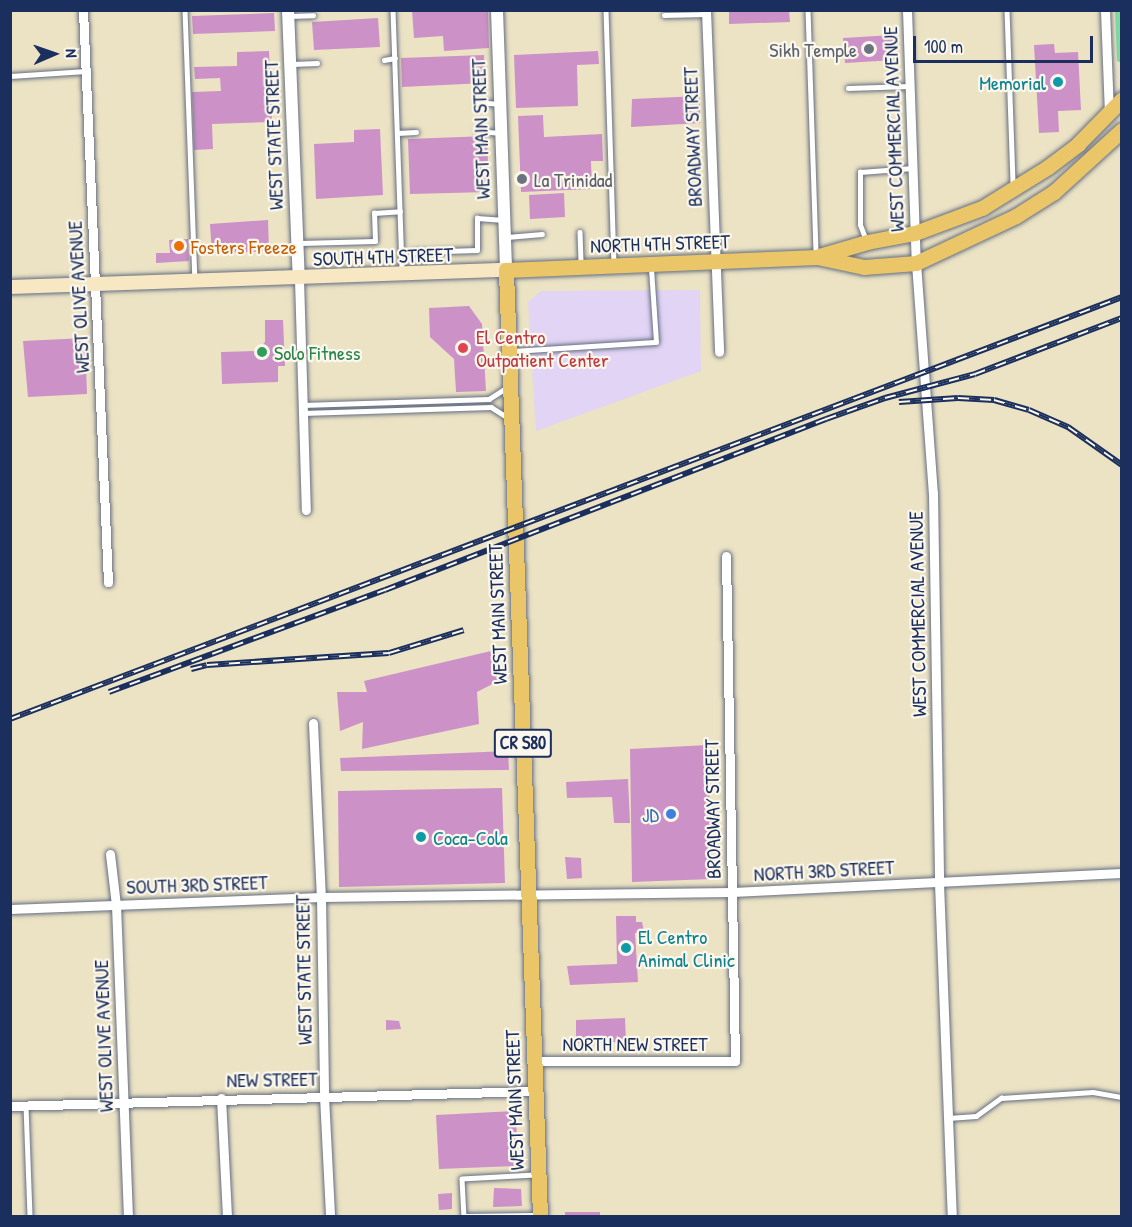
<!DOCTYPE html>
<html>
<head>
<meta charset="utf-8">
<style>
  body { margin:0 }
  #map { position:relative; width:1132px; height:1227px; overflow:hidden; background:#ece3c4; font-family:"Patrick Hand",sans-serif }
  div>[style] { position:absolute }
  .built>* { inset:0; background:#e1d4f4 }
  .green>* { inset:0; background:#80d99f }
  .building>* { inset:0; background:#cc91c7 }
  .roads { filter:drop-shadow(0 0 2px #646e82) drop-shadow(0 0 2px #646e82) }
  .service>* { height:4.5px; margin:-2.25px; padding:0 2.25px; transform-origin:2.25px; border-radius:2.25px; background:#fff }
  .minor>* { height:9px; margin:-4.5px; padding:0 4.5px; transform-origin:4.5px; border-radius:4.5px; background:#fff }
  .tertiary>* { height:12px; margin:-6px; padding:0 6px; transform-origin:6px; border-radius:6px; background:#fff }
  .secondary>* { height:14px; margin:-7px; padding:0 7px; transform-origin:7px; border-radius:7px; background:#f7e8c3 }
  .primary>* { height:15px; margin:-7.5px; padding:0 7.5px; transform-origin:7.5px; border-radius:7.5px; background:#ebc669 }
  .rail>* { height:6px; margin-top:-3px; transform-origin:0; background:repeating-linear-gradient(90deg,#fbf7ec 0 11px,#1b2f5e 0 22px); box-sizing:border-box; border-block:2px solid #1b2f5e }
  .dots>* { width:16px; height:16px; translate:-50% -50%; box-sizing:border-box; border:3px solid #fbf7ec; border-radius:50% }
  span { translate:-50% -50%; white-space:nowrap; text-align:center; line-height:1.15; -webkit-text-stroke:4.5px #fbf7ec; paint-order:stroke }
  .shield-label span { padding:2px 4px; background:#fbf7ec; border:2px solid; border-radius:4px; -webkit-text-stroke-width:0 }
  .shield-label { font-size:18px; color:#1b2f5e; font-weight:700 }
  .worship-label { font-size:20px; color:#5b616d }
  .right { translate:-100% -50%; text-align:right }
  .left { translate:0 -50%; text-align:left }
  .culture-label { font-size:20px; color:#0d838f }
  .street-label { font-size:20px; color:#1b2f5e }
  .food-label { font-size:20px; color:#c56008 }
  .health-label { font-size:20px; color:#be3a42 }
  .leisure-label { font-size:20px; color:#27864d }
  .shop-label { font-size:20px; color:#366cbe }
  .frame { position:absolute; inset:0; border:12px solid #1b2f5e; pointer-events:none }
  .north { position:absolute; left:24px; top:24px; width:60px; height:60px; -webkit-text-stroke:4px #fbf7ec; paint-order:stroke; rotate:88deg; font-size:16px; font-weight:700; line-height:24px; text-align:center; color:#1b2f5e }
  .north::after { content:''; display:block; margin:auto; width:21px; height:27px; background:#1b2f5e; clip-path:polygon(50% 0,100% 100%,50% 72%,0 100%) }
  .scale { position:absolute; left:913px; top:36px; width:180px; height:27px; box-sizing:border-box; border:3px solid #1b2f5e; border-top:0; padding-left:8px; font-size:18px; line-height:21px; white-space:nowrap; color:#1b2f5e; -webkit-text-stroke:4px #fbf7ec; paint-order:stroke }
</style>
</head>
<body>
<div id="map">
  <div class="built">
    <div style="clip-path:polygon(700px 290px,701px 371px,536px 431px,528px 302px,541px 291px)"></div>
  </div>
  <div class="green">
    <div style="clip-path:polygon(1115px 11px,1121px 11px,1121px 63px,1117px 61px)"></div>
  </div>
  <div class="building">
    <div style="clip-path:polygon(412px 10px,488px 10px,489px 48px,444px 51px,443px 36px,414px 38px)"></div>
    <div style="clip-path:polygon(729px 10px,789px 10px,790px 22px,729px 24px)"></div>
    <div style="clip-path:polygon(274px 13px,275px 31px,193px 34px,192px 16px)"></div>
    <div style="clip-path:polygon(378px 18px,380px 47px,314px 50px,312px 22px)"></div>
    <div style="clip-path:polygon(893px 35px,895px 60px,845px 63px,843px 38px)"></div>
    <div style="clip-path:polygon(1054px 44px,1055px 53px,1078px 52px,1081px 110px,1058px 111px,1059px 132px,1039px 133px,1034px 45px)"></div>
    <div style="clip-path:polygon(269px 51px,272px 122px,212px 124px,213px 149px,194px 150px,192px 92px,221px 91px,220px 78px,195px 79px,194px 67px,237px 66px,237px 52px)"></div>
    <div style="clip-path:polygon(598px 51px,599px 64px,577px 65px,578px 106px,516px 108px,514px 55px)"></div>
    <div style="clip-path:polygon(484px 55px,485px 83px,402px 87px,401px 58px)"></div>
    <div style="clip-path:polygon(700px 96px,700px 123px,631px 127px,632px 99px)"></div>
    <div style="clip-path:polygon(543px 115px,544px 137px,602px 134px,603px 161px,591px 161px,592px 189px,521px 192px,518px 116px)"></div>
    <div style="clip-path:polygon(380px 129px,383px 195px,316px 199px,314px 144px,354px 142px,354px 130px)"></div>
    <div style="clip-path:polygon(487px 136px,489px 192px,410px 194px,408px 139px)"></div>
    <div style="clip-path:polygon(564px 193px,565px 217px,530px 219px,529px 195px)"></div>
    <div style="clip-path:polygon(268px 220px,269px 251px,212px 254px,210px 224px)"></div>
    <div style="clip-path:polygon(188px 239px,189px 261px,156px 263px,156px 253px,170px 253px,169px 240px)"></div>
    <div style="clip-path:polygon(469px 306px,482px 324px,486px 391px,456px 392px,454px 359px,430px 337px,429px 308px)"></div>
    <div style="clip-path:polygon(265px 320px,283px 320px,285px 366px,278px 366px,278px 382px,222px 384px,221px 352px,257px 351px,265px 342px)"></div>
    <div style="clip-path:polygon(85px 338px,87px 394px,28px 397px,23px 341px)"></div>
    <div style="clip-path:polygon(491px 651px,504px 678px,477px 692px,479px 724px,362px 749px,363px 722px,340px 731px,337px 692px,367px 692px,364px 681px)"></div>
    <div style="clip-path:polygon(708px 745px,712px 879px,632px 882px,630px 749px)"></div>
    <div style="clip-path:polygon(508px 751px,509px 770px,341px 771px,340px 758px)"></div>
    <div style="clip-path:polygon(628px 779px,630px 823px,614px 823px,612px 797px,567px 798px,566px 782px)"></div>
    <div style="clip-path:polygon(502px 788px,505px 883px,339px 887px,338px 791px)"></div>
    <div style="clip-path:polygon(565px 857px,581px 858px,582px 878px,567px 879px)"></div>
    <div style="clip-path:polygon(616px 916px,636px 916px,636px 922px,642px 922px,644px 932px,635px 933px,638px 982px,570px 985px,567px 966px,617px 964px)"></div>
    <div style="clip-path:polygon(625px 1018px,626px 1042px,576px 1043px,576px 1020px)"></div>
    <div style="clip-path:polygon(386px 1020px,399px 1021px,401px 1029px,386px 1030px)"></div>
    <div style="clip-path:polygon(516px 1111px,518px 1166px,439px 1169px,436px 1115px)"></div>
    <div style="clip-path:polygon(494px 1188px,521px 1189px,522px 1206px,493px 1207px)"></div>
    <div style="clip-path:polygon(452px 1193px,452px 1209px,439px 1210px,438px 1194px)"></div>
    <div style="clip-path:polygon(565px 1212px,600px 1212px,600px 1216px,565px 1216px)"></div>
  </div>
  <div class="roads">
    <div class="service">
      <div style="left:185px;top:10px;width:268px;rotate:87.9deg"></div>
      <div style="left:393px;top:10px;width:262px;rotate:88deg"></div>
      <div style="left:606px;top:10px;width:253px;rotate:88.2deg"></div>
      <div style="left:808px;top:10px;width:244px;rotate:88.1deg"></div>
      <div style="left:1007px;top:10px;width:175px;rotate:88deg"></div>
      <div style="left:664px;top:15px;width:42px;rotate:-1.4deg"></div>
      <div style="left:289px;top:16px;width:24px;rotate:-2deg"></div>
      <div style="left:384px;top:60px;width:11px;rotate:-10deg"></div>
      <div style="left:292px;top:64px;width:25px;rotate:-2deg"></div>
      <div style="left:10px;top:76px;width:76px;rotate:-3.8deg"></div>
      <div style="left:848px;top:88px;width:62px;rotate:-1.8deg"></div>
      <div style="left:477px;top:102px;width:21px;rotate:5deg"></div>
      <div style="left:478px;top:131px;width:21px;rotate:5deg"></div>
      <div style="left:397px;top:133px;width:19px;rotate:-3deg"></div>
      <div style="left:580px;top:232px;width:34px;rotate:88deg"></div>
      <div style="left:507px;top:237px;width:35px;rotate:-5deg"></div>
      <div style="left:865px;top:238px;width:14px;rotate:-111deg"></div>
      <div style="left:860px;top:225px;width:53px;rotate:-90deg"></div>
      <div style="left:860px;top:172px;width:53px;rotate:-4.3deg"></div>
      <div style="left:300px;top:243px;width:75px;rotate:-1.5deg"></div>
      <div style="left:375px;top:241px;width:28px;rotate:-92deg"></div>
      <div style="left:374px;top:213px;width:26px;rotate:-4deg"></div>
      <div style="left:412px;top:252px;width:65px;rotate:-1.8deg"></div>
      <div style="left:477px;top:250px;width:32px;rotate:-90deg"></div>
      <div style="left:477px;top:218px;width:27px;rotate:4deg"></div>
      <div style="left:511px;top:351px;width:145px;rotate:-3.6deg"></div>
      <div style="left:656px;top:342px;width:74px;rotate:-93.9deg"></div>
      <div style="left:302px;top:405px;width:187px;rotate:-1.8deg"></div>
      <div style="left:489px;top:399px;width:20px;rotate:-33deg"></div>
      <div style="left:303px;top:413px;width:188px;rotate:-1.8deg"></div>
      <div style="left:491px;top:407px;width:19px;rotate:32deg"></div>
      <div style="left:26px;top:1106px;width:110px;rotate:87.9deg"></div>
      <div style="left:948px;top:1118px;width:28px;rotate:-4deg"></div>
      <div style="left:976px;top:1116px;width:31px;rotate:-36deg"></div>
      <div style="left:1001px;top:1098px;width:92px;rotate:-3.7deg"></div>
      <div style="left:1093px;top:1092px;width:29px;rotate:10deg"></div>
      <div style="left:535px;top:1175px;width:73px;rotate:176.9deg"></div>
      <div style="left:462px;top:1179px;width:37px;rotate:87deg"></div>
      <div style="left:464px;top:1216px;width:72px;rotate:-0.8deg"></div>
    </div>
    <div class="minor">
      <div style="left:83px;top:10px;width:573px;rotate:87.5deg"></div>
      <div style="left:706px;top:10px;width:342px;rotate:87.8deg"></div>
      <div style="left:907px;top:10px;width:253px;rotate:88deg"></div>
      <div style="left:916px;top:263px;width:231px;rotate:85.8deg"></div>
      <div style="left:933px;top:493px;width:390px;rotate:89.1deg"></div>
      <div style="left:939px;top:883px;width:333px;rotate:87.8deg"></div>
      <div style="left:1105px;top:10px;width:103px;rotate:87.8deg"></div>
      <div style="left:299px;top:279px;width:231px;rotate:88.3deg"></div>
      <div style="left:313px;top:723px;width:174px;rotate:87.4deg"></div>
      <div style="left:321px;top:897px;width:199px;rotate:89.1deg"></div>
      <div style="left:324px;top:1096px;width:120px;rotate:87.1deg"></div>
      <div style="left:110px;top:854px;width:51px;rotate:83.3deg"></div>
      <div style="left:116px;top:905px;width:311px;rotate:87.8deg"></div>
      <div style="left:10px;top:909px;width:311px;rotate:-2.2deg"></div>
      <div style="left:321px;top:897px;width:411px;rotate:-0.7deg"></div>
      <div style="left:732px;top:892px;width:390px;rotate:-2.8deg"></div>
      <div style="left:534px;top:1061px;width:201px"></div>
      <div style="left:735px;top:1061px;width:505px;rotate:-91.02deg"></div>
      <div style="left:221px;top:1098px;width:118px;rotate:87.1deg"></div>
      <div style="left:10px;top:1106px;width:525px;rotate:-1.64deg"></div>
    </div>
    <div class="tertiary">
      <div style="left:288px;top:10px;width:269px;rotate:87.7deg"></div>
      <div style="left:497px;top:10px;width:260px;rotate:88deg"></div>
    </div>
    <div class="secondary">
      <div style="left:10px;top:287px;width:496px;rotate:-2deg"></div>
    </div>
    <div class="primary">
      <div style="left:819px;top:256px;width:50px;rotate:-16.3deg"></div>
      <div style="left:867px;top:242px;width:49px;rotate:-10.6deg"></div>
      <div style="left:915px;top:233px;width:72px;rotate:-20.5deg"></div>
      <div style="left:982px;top:208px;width:78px;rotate:-31.8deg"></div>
      <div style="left:1048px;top:167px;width:38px;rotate:-37deg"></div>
      <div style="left:1078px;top:144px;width:63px;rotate:-45.6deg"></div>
      <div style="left:540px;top:1216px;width:947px;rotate:-92.06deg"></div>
      <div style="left:506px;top:270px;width:311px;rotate:-2.4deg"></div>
      <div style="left:817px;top:257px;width:48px;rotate:12deg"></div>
      <div style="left:864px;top:267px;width:52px;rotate:-4.4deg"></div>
      <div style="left:916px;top:263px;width:110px;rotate:-25.2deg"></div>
      <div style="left:1016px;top:216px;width:45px;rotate:-32.3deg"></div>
      <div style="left:1054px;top:192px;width:92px;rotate:-42.4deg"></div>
    </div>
  </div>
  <div class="rail">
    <div style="left:899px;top:402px;width:59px;rotate:-3.9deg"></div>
    <div style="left:958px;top:398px;width:36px;rotate:3deg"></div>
    <div style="left:994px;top:400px;width:36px;rotate:16deg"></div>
    <div style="left:1029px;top:410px;width:43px;rotate:23.6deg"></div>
    <div style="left:1068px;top:427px;width:66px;rotate:35.1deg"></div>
    <div style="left:191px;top:669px;width:16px;rotate:-14deg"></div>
    <div style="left:207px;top:665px;width:182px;rotate:-3.8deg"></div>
    <div style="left:389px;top:653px;width:78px;rotate:-17deg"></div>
    <div style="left:109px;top:692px;width:294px;rotate:-20.3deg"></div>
    <div style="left:385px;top:590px;width:473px;rotate:-21.2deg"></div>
    <div style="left:826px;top:419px;width:63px;rotate:-19.6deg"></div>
    <div style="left:885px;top:398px;width:93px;rotate:-14.9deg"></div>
    <div style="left:975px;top:374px;width:157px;rotate:-20.9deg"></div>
    <div style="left:10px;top:719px;width:1189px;rotate:-20.78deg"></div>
  </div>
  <div class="dots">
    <div style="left:869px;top:49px;background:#6b7280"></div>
    <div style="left:1058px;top:82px;background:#0f9aa8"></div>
    <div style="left:522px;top:179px;background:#6b7280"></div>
    <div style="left:179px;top:246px;background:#e8710a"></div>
    <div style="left:463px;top:348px;background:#e0444e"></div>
    <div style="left:262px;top:352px;background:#2e9e5b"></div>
    <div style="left:671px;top:814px;background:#3f7fe0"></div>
    <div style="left:421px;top:837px;background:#0f9aa8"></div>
    <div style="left:626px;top:948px;background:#0f9aa8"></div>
  </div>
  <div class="shield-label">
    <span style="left:523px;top:743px">CR S80</span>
  </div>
  <div class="worship-label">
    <span class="right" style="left:857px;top:49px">Sikh Temple</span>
    <span class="left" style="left:534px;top:179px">La Trinidad</span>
  </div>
  <div class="culture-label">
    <span class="right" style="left:1046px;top:82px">Memorial</span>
    <span class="left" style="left:433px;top:837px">Coca-Cola</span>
    <span class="left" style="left:638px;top:948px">El Centro<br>Animal Clinic</span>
  </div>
  <div class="street-label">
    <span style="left:480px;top:129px;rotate:-92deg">WEST MAIN STREET</span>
    <span style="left:893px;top:129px;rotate:-92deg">WEST COMMERCIAL AVENUE</span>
    <span style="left:273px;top:135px;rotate:-92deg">WEST STATE STREET</span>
    <span style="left:692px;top:137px;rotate:-92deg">BROADWAY STREET</span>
    <span style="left:660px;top:243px;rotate:-2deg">NORTH 4TH STREET</span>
    <span style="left:383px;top:256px;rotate:-2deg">SOUTH 4TH STREET</span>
    <span style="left:78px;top:297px;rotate:-93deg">WEST OLIVE AVENUE</span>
    <span style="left:497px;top:614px;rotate:-92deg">WEST MAIN STREET</span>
    <span style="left:917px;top:614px;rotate:-91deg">WEST COMMERCIAL AVENUE</span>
    <span style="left:712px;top:809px;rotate:-91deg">BROADWAY STREET</span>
    <span style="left:824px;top:870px;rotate:-3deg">NORTH 3RD STREET</span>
    <span style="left:197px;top:884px;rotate:-2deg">SOUTH 3RD STREET</span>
    <span style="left:303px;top:970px;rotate:-91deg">WEST STATE STREET</span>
    <span style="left:103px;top:1036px;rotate:-92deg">WEST OLIVE AVENUE</span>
    <span style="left:635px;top:1043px">NORTH NEW STREET</span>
    <span style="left:272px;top:1079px;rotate:-1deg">NEW STREET</span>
    <span style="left:514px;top:1100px;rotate:-92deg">WEST MAIN STREET</span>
  </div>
  <div class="food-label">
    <span class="left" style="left:191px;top:246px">Fosters Freeze</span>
  </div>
  <div class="health-label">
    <span class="left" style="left:476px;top:348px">El Centro<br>Outpatient Center</span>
  </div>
  <div class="leisure-label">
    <span class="left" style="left:274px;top:352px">Solo Fitness</span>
  </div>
  <div class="shop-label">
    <span class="right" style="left:659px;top:814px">JD</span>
  </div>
  <div class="frame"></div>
  <div class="north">N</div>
  <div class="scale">100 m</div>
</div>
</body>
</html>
